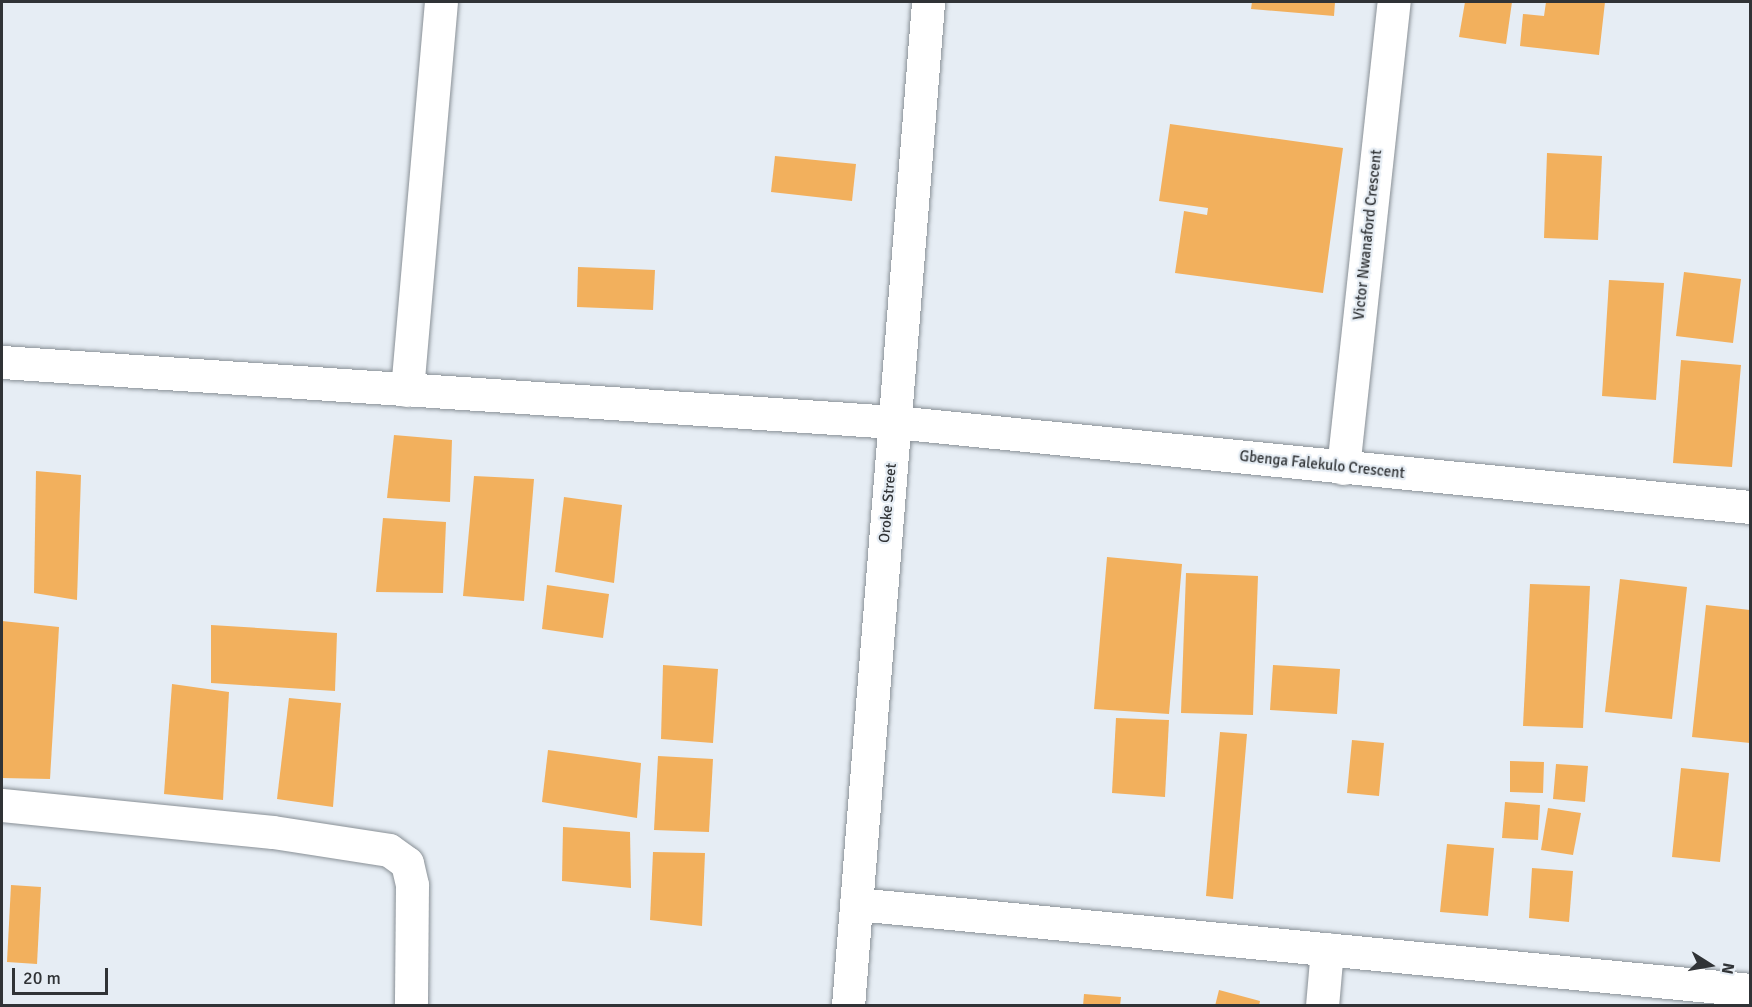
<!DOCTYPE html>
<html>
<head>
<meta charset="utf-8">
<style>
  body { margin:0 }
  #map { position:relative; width:1752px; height:1007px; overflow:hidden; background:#e6edf4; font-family:Signika,sans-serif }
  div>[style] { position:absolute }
  .building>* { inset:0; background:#f2b05d }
  .roads { filter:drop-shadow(0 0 2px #899096) drop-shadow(0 0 2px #899096) }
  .street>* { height:33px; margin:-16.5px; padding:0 16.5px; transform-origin:16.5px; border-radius:16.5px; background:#fff }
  span { translate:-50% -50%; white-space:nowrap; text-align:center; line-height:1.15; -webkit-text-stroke:4.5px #e6edf4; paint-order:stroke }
  .street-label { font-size:15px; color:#303336 }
  .frame { position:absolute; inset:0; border:3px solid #303336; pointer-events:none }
  .north { position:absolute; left:1680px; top:935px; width:60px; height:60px; -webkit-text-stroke:4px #e6edf4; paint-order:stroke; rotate:101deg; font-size:16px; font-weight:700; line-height:24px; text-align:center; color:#303336 }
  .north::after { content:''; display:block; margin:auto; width:21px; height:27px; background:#303336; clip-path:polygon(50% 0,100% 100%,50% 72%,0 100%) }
  .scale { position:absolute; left:12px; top:968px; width:96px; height:27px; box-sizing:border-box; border:3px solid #303336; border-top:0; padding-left:8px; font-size:18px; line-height:21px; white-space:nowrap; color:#303336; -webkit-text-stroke:4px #e6edf4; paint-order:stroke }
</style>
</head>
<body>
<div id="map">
  <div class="building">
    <div style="clip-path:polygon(1252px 2px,1335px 2px,1334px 16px,1251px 9px)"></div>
    <div style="clip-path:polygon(1465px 2px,1512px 2px,1506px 44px,1459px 37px)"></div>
    <div style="clip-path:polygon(1546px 2px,1605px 2px,1599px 55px,1520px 46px,1523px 14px,1544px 16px)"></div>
    <div style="clip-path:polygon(1170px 124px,1343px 148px,1323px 293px,1175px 273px,1184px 211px,1207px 215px,1208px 208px,1159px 201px)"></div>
    <div style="clip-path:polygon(1547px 153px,1602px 156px,1598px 240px,1544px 238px)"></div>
    <div style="clip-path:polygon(775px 156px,856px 164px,852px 201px,771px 192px)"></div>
    <div style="clip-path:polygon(578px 267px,655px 270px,653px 310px,577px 307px)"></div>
    <div style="clip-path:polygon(1684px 272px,1741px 279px,1733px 343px,1676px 336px)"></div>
    <div style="clip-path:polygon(1609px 280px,1664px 283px,1656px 400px,1602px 396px)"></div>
    <div style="clip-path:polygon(1681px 360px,1741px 365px,1732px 467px,1673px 463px)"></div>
    <div style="clip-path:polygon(394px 435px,452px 440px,450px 502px,387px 498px)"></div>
    <div style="clip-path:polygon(36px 471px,81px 475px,77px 600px,34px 593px)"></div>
    <div style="clip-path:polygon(474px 476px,534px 479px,524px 601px,463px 596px)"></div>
    <div style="clip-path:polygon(564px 497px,622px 505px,614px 583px,555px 572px)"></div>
    <div style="clip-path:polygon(383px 518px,446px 522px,443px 593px,376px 592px)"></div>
    <div style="clip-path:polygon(1107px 557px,1182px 564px,1169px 714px,1094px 709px)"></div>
    <div style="clip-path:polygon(1186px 573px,1258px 576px,1253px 715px,1181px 713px)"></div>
    <div style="clip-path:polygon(1620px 579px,1687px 587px,1672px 719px,1605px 712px)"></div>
    <div style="clip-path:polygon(1530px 584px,1590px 586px,1583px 728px,1523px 726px)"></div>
    <div style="clip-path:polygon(547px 585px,609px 594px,603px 638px,542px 629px)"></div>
    <div style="clip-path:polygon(1706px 605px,1750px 610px,1750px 743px,1692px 737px)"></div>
    <div style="clip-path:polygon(2px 621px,59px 627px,50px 779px,2px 778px)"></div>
    <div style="clip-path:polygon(211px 625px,337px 633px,335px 691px,211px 683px)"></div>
    <div style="clip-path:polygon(663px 665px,718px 669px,713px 743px,661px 739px)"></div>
    <div style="clip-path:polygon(1273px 665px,1340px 669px,1337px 714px,1270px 710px)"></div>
    <div style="clip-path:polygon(172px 684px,229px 692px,223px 800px,164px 794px)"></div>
    <div style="clip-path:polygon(289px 698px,341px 703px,333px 807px,277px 799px)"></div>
    <div style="clip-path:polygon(1116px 718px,1169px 720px,1165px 797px,1112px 793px)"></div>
    <div style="clip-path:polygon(1220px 732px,1247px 734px,1233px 899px,1206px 896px)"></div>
    <div style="clip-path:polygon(1352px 740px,1384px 743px,1379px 796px,1347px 793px)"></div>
    <div style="clip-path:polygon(548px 750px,641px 763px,637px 818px,542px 802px)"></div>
    <div style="clip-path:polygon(658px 756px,713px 759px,709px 832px,654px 830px)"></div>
    <div style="clip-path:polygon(1510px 761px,1544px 762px,1543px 793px,1510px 792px)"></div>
    <div style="clip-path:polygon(1556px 764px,1588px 766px,1585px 802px,1553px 799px)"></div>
    <div style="clip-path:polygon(1681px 768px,1729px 773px,1720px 862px,1672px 857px)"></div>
    <div style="clip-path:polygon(1505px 802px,1540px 805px,1538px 840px,1502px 838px)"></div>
    <div style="clip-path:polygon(1548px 808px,1581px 813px,1573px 855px,1541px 850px)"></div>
    <div style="clip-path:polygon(563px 827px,630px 832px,631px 888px,562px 881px)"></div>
    <div style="clip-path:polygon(1447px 844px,1494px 848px,1488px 916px,1440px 912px)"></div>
    <div style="clip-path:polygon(653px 852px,705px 853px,702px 926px,650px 920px)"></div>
    <div style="clip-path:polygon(1532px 868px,1573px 871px,1569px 922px,1529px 918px)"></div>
    <div style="clip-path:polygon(11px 885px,41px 887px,37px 964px,7px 962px)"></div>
    <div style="clip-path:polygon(1219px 990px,1260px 1001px,1259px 1006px,1215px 1006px)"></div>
    <div style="clip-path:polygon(1084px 994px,1121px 997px,1120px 1006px,1083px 1006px)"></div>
  </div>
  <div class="roads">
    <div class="street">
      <div style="left:2px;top:362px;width:894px;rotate:3.85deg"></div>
      <div style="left:894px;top:422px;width:860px;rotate:5.67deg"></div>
      <div style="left:407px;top:390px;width:389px;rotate:-85deg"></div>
      <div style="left:1343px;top:468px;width:469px;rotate:-83.8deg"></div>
      <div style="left:2px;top:805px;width:272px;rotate:5.7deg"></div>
      <div style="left:273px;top:832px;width:117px;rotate:8.8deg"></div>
      <div style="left:389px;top:850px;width:22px;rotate:36deg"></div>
      <div style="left:407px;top:863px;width:23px;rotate:77deg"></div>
      <div style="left:412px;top:885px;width:121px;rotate:90.5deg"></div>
      <div style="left:856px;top:904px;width:898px;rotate:5.49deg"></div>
      <div style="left:848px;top:1006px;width:1007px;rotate:-85.44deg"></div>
      <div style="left:1322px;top:1006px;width:57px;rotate:-85deg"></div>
    </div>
  </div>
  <div class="street-label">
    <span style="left:1368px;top:235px;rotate:-84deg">Victor Nwanaford Crescent</span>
    <span style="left:1322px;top:465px;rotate:6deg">Gbenga Falekulo Crescent</span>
    <span style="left:888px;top:503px;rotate:-85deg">Oroke Street</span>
  </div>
  <div class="frame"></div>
  <div class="north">N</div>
  <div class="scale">20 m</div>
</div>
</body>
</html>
